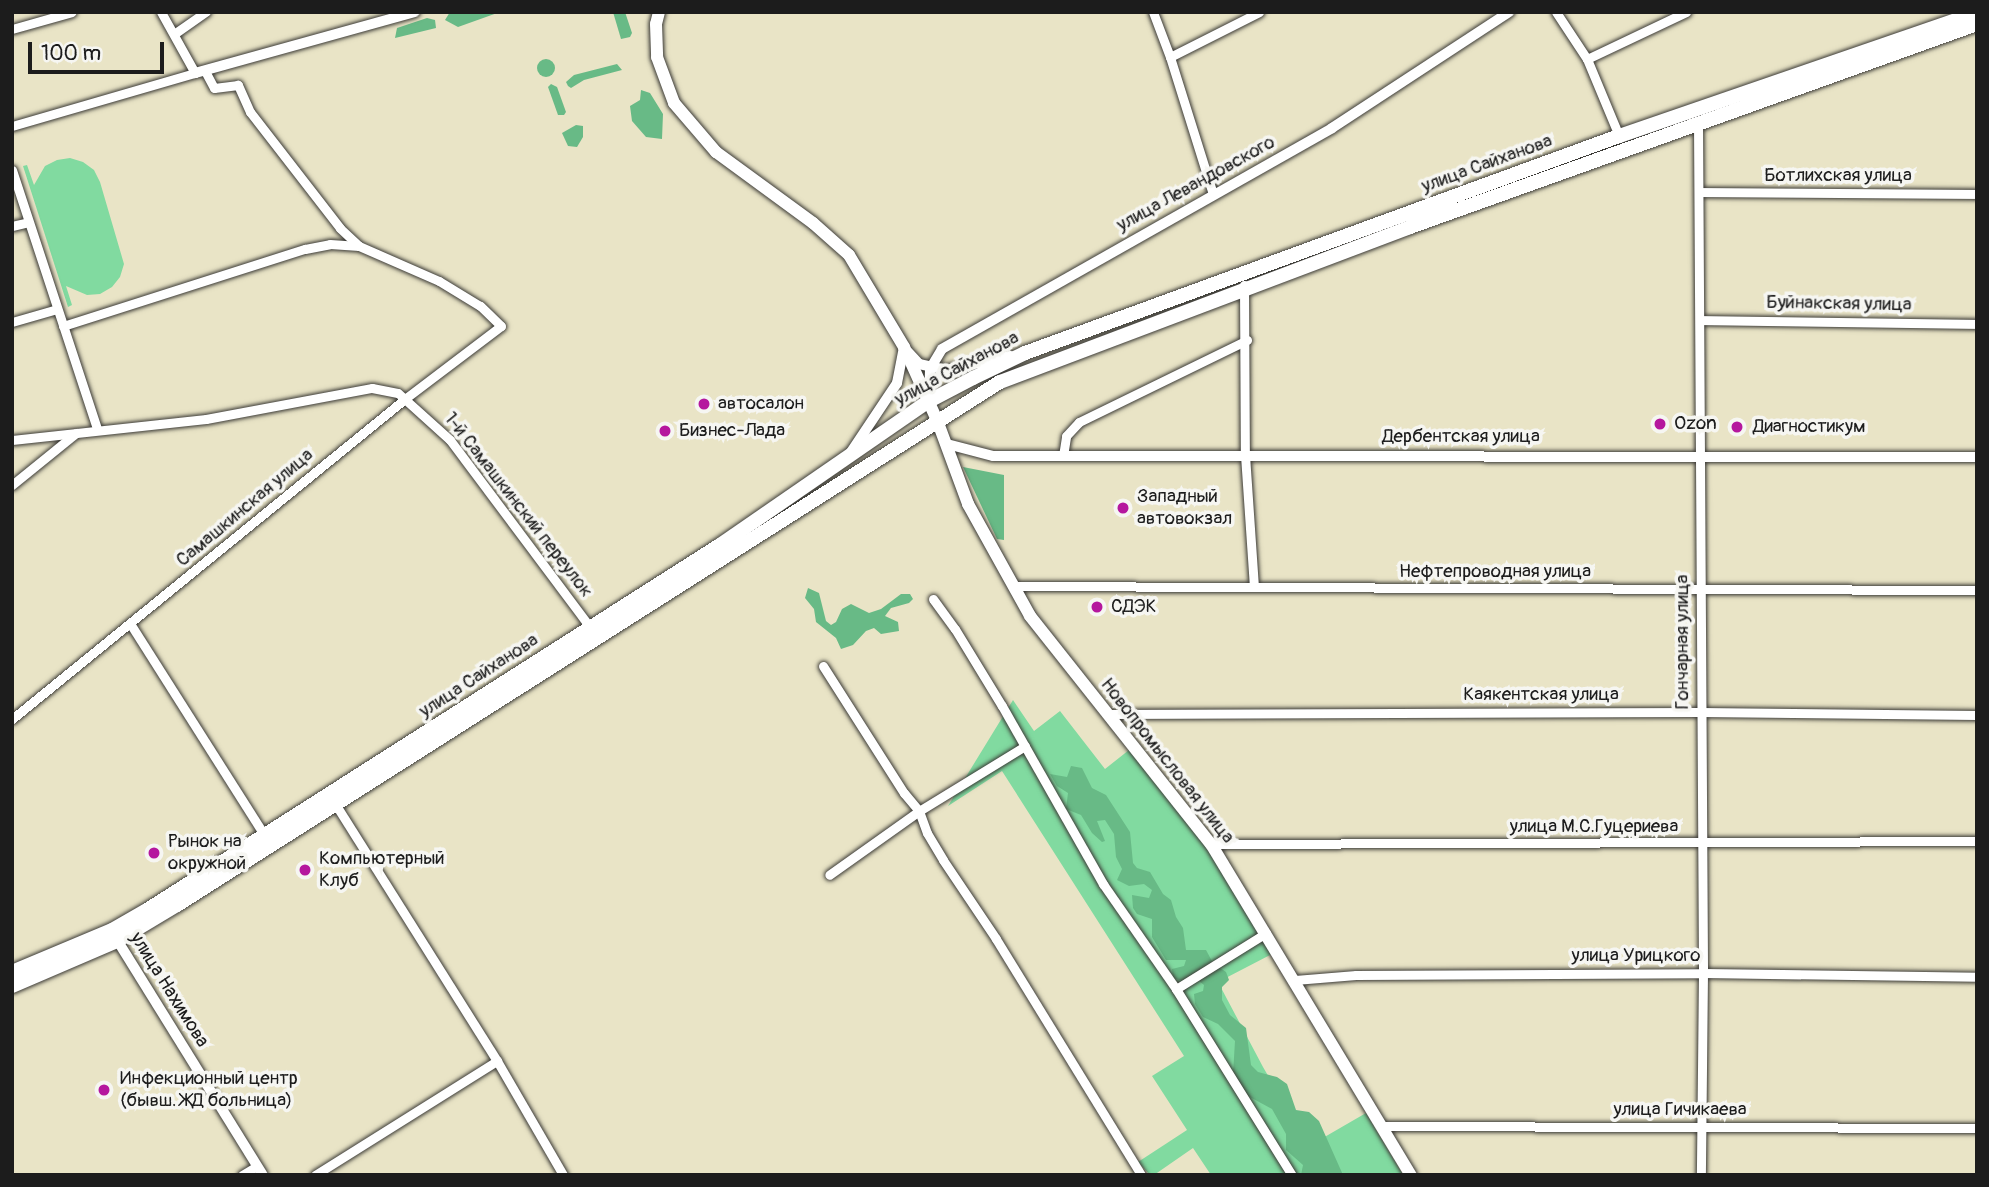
<!DOCTYPE html>
<html>
<head>
<meta charset="utf-8">
<style>
  body { margin:0 }
  #map { position:relative; width:1989px; height:1187px; overflow:hidden; background:#e9e4c6; font-family:Pangolin,sans-serif }
  div>[style] { position:absolute }
  .green>* { inset:0; background:#81daa0 }
  .forest>* { inset:0; background:#68ba86 }
  .round { border-radius:50% }
  .roads { filter:drop-shadow(0 0 2px #3b3a36) drop-shadow(0 0 2px #3b3a36) }
  .minor>* { height:9px; margin:-4.5px; padding:0 4.5px; transform-origin:4.5px; border-radius:4.5px; background:#fff }
  .tertiary>* { height:10px; margin:-5px; padding:0 5px; transform-origin:5px; border-radius:5px; background:#fff }
  .secondary>* { height:12px; margin:-6px; padding:0 6px; transform-origin:6px; border-radius:6px; background:#fff }
  .primary>* { height:14px; margin:-7px; padding:0 7px; transform-origin:7px; border-radius:7px; background:#fff }
  .dots>* { width:19px; height:19px; translate:-50% -50%; box-sizing:border-box; border:4px solid #f6f6f2; border-radius:50% }
  span { translate:-50% -50%; white-space:nowrap; text-align:center; line-height:1.15; -webkit-text-stroke:7px #f6f6f2; paint-order:stroke }
  .street-label { font-size:19px; color:#1c1c1c }
  .poi-label { font-size:19px; color:#1c1c1c }
  .left { translate:0 -50%; text-align:left }
  .frame { position:absolute; inset:0; border:14px solid #1c1c1c; pointer-events:none }
  .scale { position:absolute; left:28px; top:42px; width:136px; height:32px; box-sizing:border-box; border:4px solid #1c1c1c; border-top:0; padding-left:9px; font-size:21px; line-height:24px; white-space:nowrap; color:#1c1c1c; -webkit-text-stroke:5px #f6f6f2; paint-order:stroke }
</style>
</head>
<body>
<div id="map">
  <div class="green">
    <div style="clip-path:polygon(70px 158px,83px 162px,94px 170px,100px 182px,124px 264px,120px 277px,112px 287px,100px 294px,87px 295px,66px 286px,72px 305px,68px 307px,23px 166px,27px 165px,34px 185px,45px 166px,57px 160px)"></div>
    <div style="clip-path:polygon(1013px 700px,1034px 731px,1060px 711px,1105px 769px,1129px 750px,1208px 849px,1272px 954px,1218px 982px,1263px 1067px,1309px 1146px,1366px 1113px,1403px 1175px,1211px 1175px,1193px 1148px,1154px 1175px,1150px 1175px,1138px 1162px,1187px 1130px,1152px 1076px,1184px 1056px,1002px 771px,948px 806px)"></div>
  </div>
  <div class="forest">
    <div style="clip-path:polygon(450px 12px,500px 12px,458px 27px,445px 20px)"></div>
    <div style="clip-path:polygon(613px 12px,625px 12px,632px 33px,630px 37px,621px 39px)"></div>
    <div style="clip-path:polygon(427px 18px,435px 20px,436px 28px,395px 38px,397px 28px)"></div>
    <div class="round" style="left:537px;top:59px;width:18px;height:18px"></div>
    <div style="clip-path:polygon(617px 64px,622px 70px,584px 80px,571px 88px,568px 86px,566px 82px,574px 75px)"></div>
    <div style="clip-path:polygon(551px 84px,557px 87px,566px 112px,564px 115px,558px 115px,548px 87px)"></div>
    <div style="clip-path:polygon(641px 90px,650px 93px,663px 114px,662px 139px,646px 137px,632px 121px,630px 106px,640px 100px)"></div>
    <div style="clip-path:polygon(576px 125px,583px 126px,583px 137px,577px 147px,568px 146px,562px 133px)"></div>
    <div style="clip-path:polygon(963px 467px,1004px 475px,1004px 540px,997px 539px)"></div>
    <div style="clip-path:polygon(808px 588px,819px 593px,826px 621px,831px 625px,836px 622px,842px 609px,851px 604px,869px 613px,881px 609px,901px 594px,910px 594px,913px 599px,909px 603px,891px 608px,885px 616px,898px 622px,899px 631px,881px 634px,874px 628px,866px 631px,853px 645px,841px 649px,836px 638px,816px 622px,814px 609px,805px 598px)"></div>
    <div style="clip-path:polygon(1071px 766px,1082px 768px,1092px 788px,1106px 795px,1130px 832px,1133px 863px,1137px 868px,1150px 872px,1163px 894px,1171px 900px,1176px 917px,1183px 928px,1186px 950px,1206px 950px,1213px 963px,1226px 972px,1229px 980px,1222px 987px,1222px 1000px,1230px 1015px,1246px 1028px,1251px 1065px,1258px 1072px,1277px 1077px,1287px 1084px,1296px 1110px,1309px 1112px,1319px 1121px,1343px 1175px,1301px 1175px,1303px 1165px,1286px 1150px,1286px 1134px,1272px 1109px,1248px 1096px,1233px 1074px,1235px 1041px,1218px 1024px,1203px 1017px,1195px 1004px,1194px 994px,1203px 991px,1204px 985px,1199px 981px,1186px 982px,1173px 978px,1172px 969px,1184px 966px,1186px 960px,1166px 960px,1152px 937px,1152px 919px,1137px 914px,1133px 908px,1132px 895px,1149px 898px,1152px 890px,1144px 884px,1129px 886px,1117px 880px,1122px 869px,1116px 857px,1114px 834px,1105px 820px,1097px 821px,1105px 841px,1102px 842px,1092px 833px,1081px 815px,1066px 809px,1068px 793px,1057px 786px,1050px 774px,1067px 777px)"></div>
  </div>
  <div class="roads">
    <div class="minor">
      <div style="left:1153px;top:12px;width:48px;rotate:69.3deg"></div>
      <div style="left:1170px;top:57px;width:144px;rotate:72.6deg"></div>
      <div style="left:1556px;top:12px;width:56px;rotate:56.6deg"></div>
      <div style="left:1587px;top:59px;width:83px;rotate:67.4deg"></div>
      <div style="left:12px;top:29px;width:62px;rotate:-15.8deg"></div>
      <div style="left:174px;top:34px;width:39px;rotate:-35deg"></div>
      <div style="left:1170px;top:57px;width:100px;rotate:-26.8deg"></div>
      <div style="left:1587px;top:59px;width:110px;rotate:-25.4deg"></div>
      <div style="left:1698px;top:122px;width:851px;rotate:89.66deg"></div>
      <div style="left:1703px;top:973px;width:202px;rotate:90.6deg"></div>
      <div style="left:12px;top:126px;width:191px;rotate:-16.2deg"></div>
      <div style="left:195px;top:73px;width:70px;rotate:-119.1deg"></div>
      <div style="left:12px;top:170px;width:273px;rotate:71.8deg"></div>
      <div style="left:1700px;top:192px;width:277px;rotate:0.4deg"></div>
      <div style="left:12px;top:226px;width:17px;rotate:-13deg"></div>
      <div style="left:1244px;top:285px;width:170px;rotate:89.7deg"></div>
      <div style="left:1245px;top:455px;width:132px;rotate:86.1deg"></div>
      <div style="left:1700px;top:320px;width:277px;rotate:0.8deg"></div>
      <div style="left:12px;top:322px;width:47px;rotate:-16.1deg"></div>
      <div style="left:63px;top:326px;width:254px;rotate:-17.7deg"></div>
      <div style="left:305px;top:249px;width:25px;rotate:-11deg"></div>
      <div style="left:330px;top:244px;width:29px;rotate:4deg"></div>
      <div style="left:12px;top:440px;width:195px;rotate:-6.2deg"></div>
      <div style="left:206px;top:419px;width:169px;rotate:-10.6deg"></div>
      <div style="left:372px;top:388px;width:26px;rotate:11deg"></div>
      <div style="left:398px;top:393px;width:70px;rotate:42.1deg"></div>
      <div style="left:450px;top:440px;width:237px;rotate:53.2deg"></div>
      <div style="left:1063px;top:456px;width:20px;rotate:-81deg"></div>
      <div style="left:1066px;top:436px;width:19px;rotate:-47deg"></div>
      <div style="left:1079px;top:422px;width:187px;rotate:-26deg"></div>
      <div style="left:12px;top:485px;width:82px;rotate:-39.1deg"></div>
      <div style="left:1013px;top:586px;width:964px;rotate:0.24deg"></div>
      <div style="left:933px;top:599px;width:37px;rotate:54deg"></div>
      <div style="left:955px;top:629px;width:90px;rotate:58.6deg"></div>
      <div style="left:1002px;top:706px;width:205px;rotate:60.4deg"></div>
      <div style="left:1103px;top:884px;width:128px;rotate:55.2deg"></div>
      <div style="left:1176px;top:989px;width:219px;rotate:58.1deg"></div>
      <div style="left:131px;top:625px;width:254px;rotate:57.6deg"></div>
      <div style="left:823px;top:666px;width:151px;rotate:57.5deg"></div>
      <div style="left:904px;top:793px;width:23px;rotate:50deg"></div>
      <div style="left:919px;top:811px;width:110px;rotate:144.6deg"></div>
      <div style="left:1107px;top:714px;width:594px;rotate:-0.19deg"></div>
      <div style="left:1701px;top:712px;width:276px;rotate:0.6deg"></div>
      <div style="left:12px;top:719px;width:508px;rotate:-39.17deg"></div>
      <div style="left:406px;top:398px;width:119px;rotate:-37.2deg"></div>
      <div style="left:501px;top:326px;width:29px;rotate:-136deg"></div>
      <div style="left:480px;top:306px;width:48px;rotate:-148.6deg"></div>
      <div style="left:439px;top:281px;width:87px;rotate:-156.4deg"></div>
      <div style="left:359px;top:246px;width:26px;rotate:-137deg"></div>
      <div style="left:340px;top:228px;width:147px;rotate:-127.8deg"></div>
      <div style="left:250px;top:112px;width:30px;rotate:-114deg"></div>
      <div style="left:238px;top:85px;width:24px;rotate:173deg"></div>
      <div style="left:214px;top:88px;width:19px;rotate:-118deg"></div>
      <div style="left:1025px;top:746px;width:124px;rotate:148.5deg"></div>
      <div style="left:919px;top:811px;width:23px;rotate:70deg"></div>
      <div style="left:927px;top:833px;width:31px;rotate:59deg"></div>
      <div style="left:943px;top:860px;width:95px;rotate:56.1deg"></div>
      <div style="left:996px;top:939px;width:277px;rotate:58.4deg"></div>
      <div style="left:334px;top:802px;width:306px;rotate:57.8deg"></div>
      <div style="left:497px;top:1061px;width:132px;rotate:59.9deg"></div>
      <div style="left:1211px;top:844px;width:766px;rotate:-0.22deg"></div>
      <div style="left:1295px;top:980px;width:61px;rotate:-4.7deg"></div>
      <div style="left:1356px;top:975px;width:347px;rotate:-0.3deg"></div>
      <div style="left:1703px;top:973px;width:274px;rotate:0.8deg"></div>
      <div style="left:1176px;top:989px;width:106px;rotate:-31.9deg"></div>
      <div style="left:1383px;top:1126px;width:594px;rotate:0.19deg"></div>
      <div style="left:242px;top:1175px;width:17px;rotate:-31deg"></div>
      <div style="left:315px;top:1175px;width:215px;rotate:-32.1deg"></div>
    </div>
    <div class="tertiary">
      <div style="left:195px;top:73px;width:228px;rotate:-15.5deg"></div>
      <div style="left:908px;top:352px;width:16px;rotate:47deg"></div>
      <div style="left:919px;top:364px;width:29px;rotate:12deg"></div>
      <div style="left:947px;top:370px;width:65px;rotate:-12.5deg"></div>
      <div style="left:929px;top:399px;width:30px;rotate:-88deg"></div>
      <div style="left:930px;top:369px;width:23px;rotate:-59deg"></div>
      <div style="left:942px;top:349px;width:448px;rotate:-29.5deg"></div>
      <div style="left:1332px;top:128px;width:212px;rotate:-33.2deg"></div>
      <div style="left:947px;top:444px;width:48px;rotate:14.6deg"></div>
      <div style="left:993px;top:456px;width:984px;rotate:0.06deg"></div>
      <div style="left:851px;top:452px;width:83px;rotate:-56.3deg"></div>
      <div style="left:897px;top:383px;width:37px;rotate:-79deg"></div>
      <div style="left:114px;top:935px;width:282px;rotate:58.2deg"></div>
    </div>
    <div class="secondary">
      <div style="left:659px;top:12px;width:12px;rotate:104deg"></div>
      <div style="left:656px;top:24px;width:33px;rotate:88deg"></div>
      <div style="left:657px;top:57px;width:49px;rotate:69.7deg"></div>
      <div style="left:674px;top:103px;width:65px;rotate:49.4deg"></div>
      <div style="left:716px;top:152px;width:120px;rotate:36.2deg"></div>
      <div style="left:813px;top:223px;width:48px;rotate:41.6deg"></div>
      <div style="left:849px;top:255px;width:107px;rotate:59.1deg"></div>
      <div style="left:904px;top:347px;width:80px;rotate:65.7deg"></div>
      <div style="left:937px;top:420px;width:90px;rotate:69.7deg"></div>
      <div style="left:968px;top:504px;width:128px;rotate:61deg"></div>
      <div style="left:1030px;top:616px;width:291px;rotate:51.6deg"></div>
      <div style="left:1211px;top:844px;width:387px;rotate:58.9deg"></div>
    </div>
    <div class="primary">
      <div style="left:12px;top:972px;width:108px;rotate:-22.8deg"></div>
      <div style="left:112px;top:930px;width:40px;rotate:-29.7deg"></div>
      <div style="left:147px;top:910px;width:679px;rotate:-32.5deg"></div>
      <div style="left:720px;top:545px;width:254px;rotate:-34.6deg"></div>
      <div style="left:929px;top:401px;width:50px;rotate:-27.6deg"></div>
      <div style="left:973px;top:378px;width:58px;rotate:-25.7deg"></div>
      <div style="left:1025px;top:353px;width:632px;rotate:-20.07deg"></div>
      <div style="left:1619px;top:136px;width:379px;rotate:-19deg"></div>
      <div style="left:12px;top:986px;width:114px;rotate:-23.2deg"></div>
      <div style="left:117px;top:941px;width:70px;rotate:-31deg"></div>
      <div style="left:177px;top:905px;width:975px;rotate:-32.44deg"></div>
      <div style="left:1000px;top:382px;width:438px;rotate:-20.7deg"></div>
      <div style="left:1410px;top:227px;width:602px;rotate:-19.7deg"></div>
    </div>
  </div>
  <div class="dots">
    <div style="left:704px;top:404px;background:#b5179e"></div>
    <div style="left:1660px;top:424px;background:#b5179e"></div>
    <div style="left:1737px;top:427px;background:#b5179e"></div>
    <div style="left:665px;top:431px;background:#b5179e"></div>
    <div style="left:1123px;top:508px;background:#b5179e"></div>
    <div style="left:1097px;top:607px;background:#b5179e"></div>
    <div style="left:154px;top:853px;background:#b5179e"></div>
    <div style="left:305px;top:870px;background:#b5179e"></div>
    <div style="left:104px;top:1090px;background:#b5179e"></div>
  </div>
  <div class="street-label">
    <span style="left:1487px;top:164px;rotate:-20deg">улица Сайханова</span>
    <span style="left:1838px;top:176px">Ботлихская улица</span>
    <span style="left:1196px;top:184px;rotate:-29deg">улица Левандовского</span>
    <span style="left:1839px;top:304px;rotate:1deg">Буйнакская улица</span>
    <span style="left:957px;top:369px;rotate:-28deg">улица Сайханова</span>
    <span style="left:1461px;top:437px">Дербентская улица</span>
    <span style="left:518px;top:505px;rotate:52deg">1-й Самашкинский переулок</span>
    <span style="left:245px;top:508px;rotate:-40deg">Самашкинская улица</span>
    <span style="left:1495px;top:572px">Нефтепроводная улица</span>
    <span style="left:1683px;top:642px;rotate:-90deg">Гончарная улица</span>
    <span style="left:479px;top:676px;rotate:-33deg">улица Сайханова</span>
    <span style="left:1541px;top:695px">Каякентская улица</span>
    <span style="left:1167px;top:761px;rotate:52deg">Новопромысловая улица</span>
    <span style="left:1594px;top:827px">улица М.С.Гуцериева</span>
    <span style="left:1636px;top:956px">улица Урицкого</span>
    <span style="left:169px;top:990px;rotate:58deg">улица Нахимова</span>
    <span style="left:1680px;top:1110px">улица Гичикаева</span>
  </div>
  <div class="poi-label">
    <span class="left" style="left:718px;top:404px">автосалон</span>
    <span class="left" style="left:1674px;top:424px">Ozon</span>
    <span class="left" style="left:1753px;top:427px">Диагностикум</span>
    <span class="left" style="left:679px;top:431px">Бизнес-Лада</span>
    <span class="left" style="left:1137px;top:508px">Западный<br>автовокзал</span>
    <span class="left" style="left:1111px;top:607px">СДЭК</span>
    <span class="left" style="left:168px;top:853px">Рынок на<br>окружной</span>
    <span class="left" style="left:319px;top:870px">Компьютерный<br>Клуб</span>
    <span class="left" style="left:120px;top:1090px">Инфекционный центр<br>(бывш. ЖД больница)</span>
  </div>
  <div class="frame"></div>
  <div class="scale">100 m</div>
</div>
</body>
</html>
